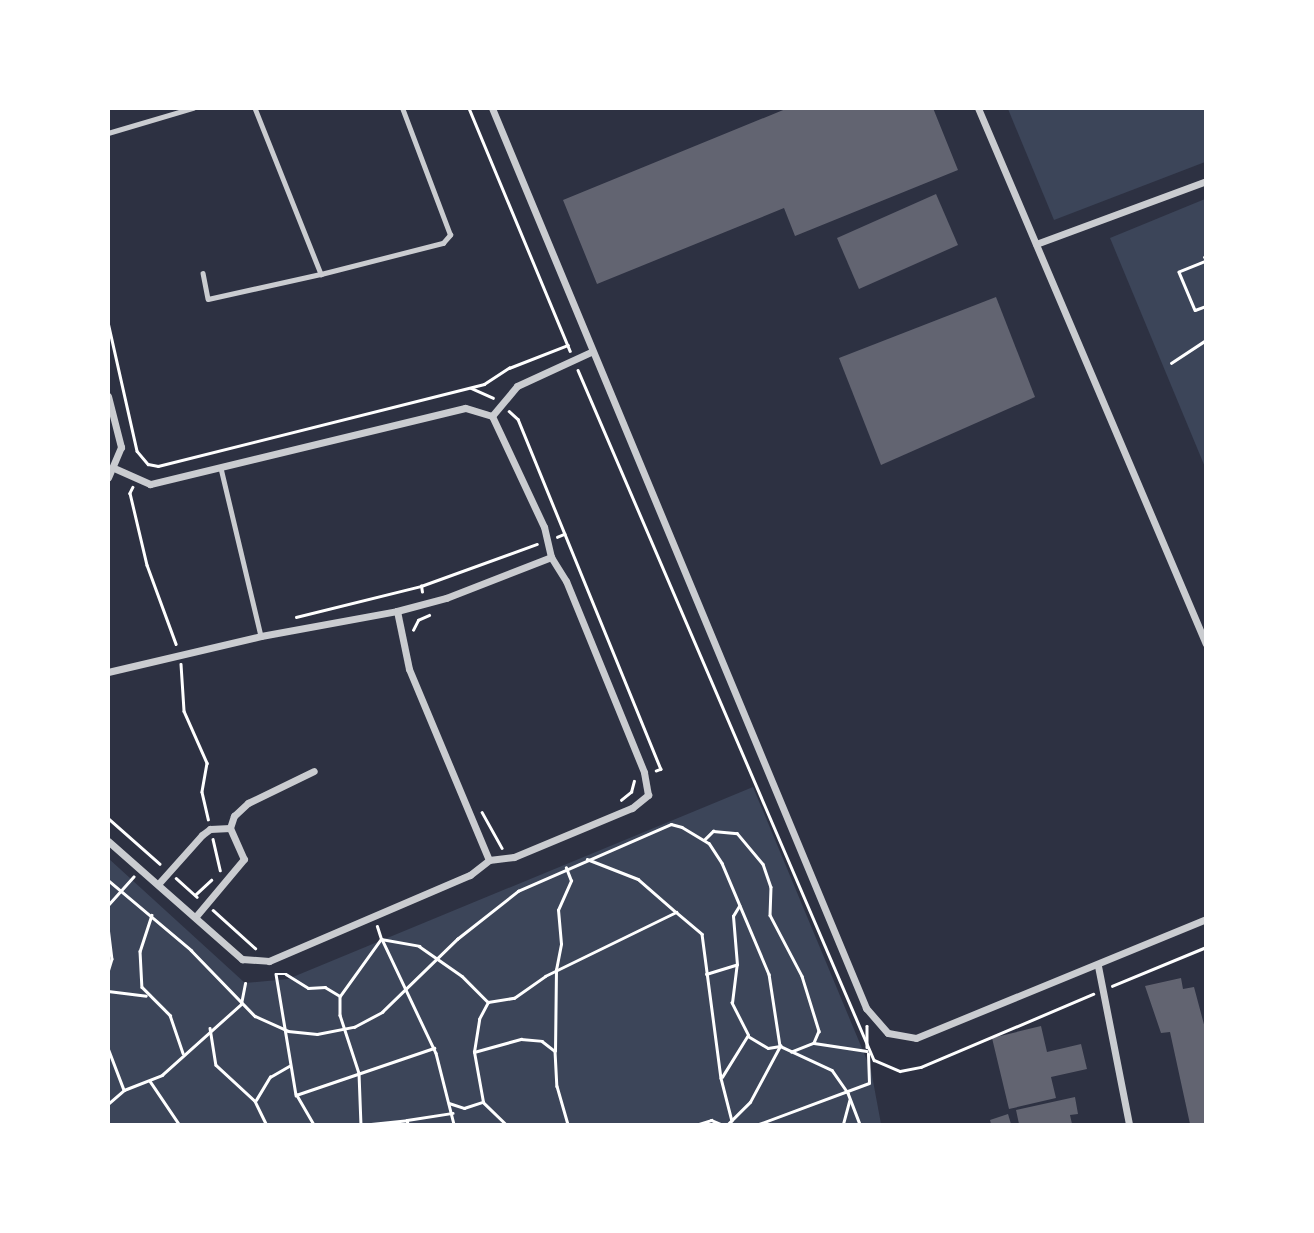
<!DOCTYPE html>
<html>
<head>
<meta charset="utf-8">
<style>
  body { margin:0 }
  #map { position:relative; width:1314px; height:1233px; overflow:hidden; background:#2d3142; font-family:Quicksand,sans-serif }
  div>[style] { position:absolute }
  .green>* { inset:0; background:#3c4559 }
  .building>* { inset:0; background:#626471 }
  .path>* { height:2.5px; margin:-1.25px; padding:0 1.25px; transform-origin:1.25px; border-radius:1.25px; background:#fff }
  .service>* { height:4.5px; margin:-2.25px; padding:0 2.25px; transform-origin:2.25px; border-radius:2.25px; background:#caccd0 }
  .minor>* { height:7px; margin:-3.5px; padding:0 3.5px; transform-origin:3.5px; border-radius:3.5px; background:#caccd0 }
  span { translate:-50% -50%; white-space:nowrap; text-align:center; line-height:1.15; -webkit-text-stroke:5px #fff; paint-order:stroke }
  .frame { position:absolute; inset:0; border:110px solid #fff; pointer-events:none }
</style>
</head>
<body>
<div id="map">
  <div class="green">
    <div style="clip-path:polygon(1008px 109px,1205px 109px,1205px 162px,1054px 220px)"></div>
    <div style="clip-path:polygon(1205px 199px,1205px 467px,1110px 238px)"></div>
    <div style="clip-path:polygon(753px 787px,871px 1070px,881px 1124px,109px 1124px,108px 858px,245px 983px,288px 979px)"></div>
  </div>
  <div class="building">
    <div style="clip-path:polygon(788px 108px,933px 108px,958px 170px,795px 236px,784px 208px,597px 284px,563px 200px)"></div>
    <div style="clip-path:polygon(936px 194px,958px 245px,859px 289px,837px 238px)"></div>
    <div style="clip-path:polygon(996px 297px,1035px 397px,881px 465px,839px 358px)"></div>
    <div style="clip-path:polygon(1181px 978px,1183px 989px,1194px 987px,1206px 1032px,1206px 1124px,1190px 1124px,1170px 1032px,1161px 1033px,1145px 986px)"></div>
    <div style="clip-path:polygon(1041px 1026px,1047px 1052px,1081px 1044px,1087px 1069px,1051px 1077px,1056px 1098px,1009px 1109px,992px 1038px)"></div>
    <div style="clip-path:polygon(1075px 1097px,1078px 1114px,1070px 1115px,1072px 1124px,1019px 1124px,1016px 1110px)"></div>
    <div style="clip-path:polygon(1008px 1114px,1011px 1124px,991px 1124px,990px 1120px)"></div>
  </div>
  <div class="path">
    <div style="left:469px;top:108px;width:263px;rotate:67.4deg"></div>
    <div style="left:1204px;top:257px;width:2px;rotate:-27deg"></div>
    <div style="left:1206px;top:261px;width:29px;rotate:158deg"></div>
    <div style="left:1179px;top:272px;width:41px;rotate:67.2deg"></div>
    <div style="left:1195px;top:310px;width:12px;rotate:-20deg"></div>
    <div style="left:108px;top:322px;width:132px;rotate:77.3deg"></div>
    <div style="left:137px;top:451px;width:17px;rotate:50deg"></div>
    <div style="left:148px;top:464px;width:10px;rotate:11deg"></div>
    <div style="left:158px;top:466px;width:336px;rotate:-14.1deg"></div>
    <div style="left:484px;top:384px;width:30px;rotate:-33deg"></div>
    <div style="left:509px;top:368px;width:63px;rotate:-21.3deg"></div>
    <div style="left:1171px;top:363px;width:42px;rotate:-33.3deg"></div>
    <div style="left:578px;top:370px;width:751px;rotate:66.78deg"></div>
    <div style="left:874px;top:1060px;width:28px;rotate:23deg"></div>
    <div style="left:900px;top:1071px;width:21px;rotate:-11deg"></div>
    <div style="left:921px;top:1067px;width:187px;rotate:-23deg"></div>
    <div style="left:471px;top:388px;width:24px;rotate:24deg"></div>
    <div style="left:509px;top:411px;width:12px;rotate:42deg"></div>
    <div style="left:518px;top:419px;width:378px;rotate:67.8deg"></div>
    <div style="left:661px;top:769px;width:5px;rotate:158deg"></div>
    <div style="left:133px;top:487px;width:7px;rotate:117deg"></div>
    <div style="left:130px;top:493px;width:74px;rotate:76.7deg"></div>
    <div style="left:147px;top:565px;width:84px;rotate:69.8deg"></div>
    <div style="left:557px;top:537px;width:8px;rotate:-23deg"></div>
    <div style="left:422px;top:592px;width:6px;rotate:-99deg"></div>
    <div style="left:421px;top:586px;width:123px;rotate:-19.9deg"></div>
    <div style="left:296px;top:617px;width:129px;rotate:-13.9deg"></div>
    <div style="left:413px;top:630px;width:11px;rotate:-63deg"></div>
    <div style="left:418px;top:620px;width:12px;rotate:-24deg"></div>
    <div style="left:181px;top:664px;width:47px;rotate:86.3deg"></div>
    <div style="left:184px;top:711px;width:57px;rotate:66.1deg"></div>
    <div style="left:207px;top:763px;width:29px;rotate:100deg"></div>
    <div style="left:202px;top:792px;width:28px;rotate:77deg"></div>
    <div style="left:621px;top:800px;width:13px;rotate:-39deg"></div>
    <div style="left:631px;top:792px;width:11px;rotate:-75deg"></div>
    <div style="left:482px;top:812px;width:41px;rotate:60.9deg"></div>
    <div style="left:108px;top:818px;width:69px;rotate:41.5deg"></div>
    <div style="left:213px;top:839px;width:32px;rotate:77deg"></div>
    <div style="left:704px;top:840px;width:13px;rotate:-45deg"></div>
    <div style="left:713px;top:831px;width:24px;rotate:5deg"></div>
    <div style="left:737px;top:833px;width:40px;rotate:50deg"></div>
    <div style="left:763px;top:864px;width:24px;rotate:71deg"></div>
    <div style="left:771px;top:887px;width:28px;rotate:92deg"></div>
    <div style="left:770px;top:915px;width:69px;rotate:62.3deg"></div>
    <div style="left:802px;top:976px;width:58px;rotate:72.8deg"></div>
    <div style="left:819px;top:1031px;width:13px;rotate:113deg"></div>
    <div style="left:814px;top:1043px;width:24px;rotate:158deg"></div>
    <div style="left:587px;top:859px;width:55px;rotate:21.4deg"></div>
    <div style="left:638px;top:879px;width:50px;rotate:41deg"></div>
    <div style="left:176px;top:878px;width:28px;rotate:42deg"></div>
    <div style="left:108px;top:880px;width:109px;rotate:40.1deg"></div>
    <div style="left:191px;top:950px;width:92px;rotate:45.9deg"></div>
    <div style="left:255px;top:1016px;width:36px;rotate:24deg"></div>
    <div style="left:288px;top:1031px;width:29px;rotate:6deg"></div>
    <div style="left:317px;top:1034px;width:38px;rotate:-11deg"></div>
    <div style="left:354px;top:1027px;width:32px;rotate:-28deg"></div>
    <div style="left:382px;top:1012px;width:105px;rotate:-44.2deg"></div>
    <div style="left:457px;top:939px;width:78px;rotate:-38.2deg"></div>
    <div style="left:518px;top:891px;width:167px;rotate:-23.6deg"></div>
    <div style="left:671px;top:824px;width:11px;rotate:15deg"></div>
    <div style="left:682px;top:827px;width:31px;rotate:31deg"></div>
    <div style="left:709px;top:843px;width:24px;rotate:57deg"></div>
    <div style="left:722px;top:863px;width:121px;rotate:67.1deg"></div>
    <div style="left:769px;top:974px;width:73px;rotate:81.3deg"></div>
    <div style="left:780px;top:1046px;width:57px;rotate:24.8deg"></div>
    <div style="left:832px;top:1070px;width:28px;rotate:55deg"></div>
    <div style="left:848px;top:1093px;width:33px;rotate:69deg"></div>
    <div style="left:195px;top:895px;width:22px;rotate:-43deg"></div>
    <div style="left:108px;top:905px;width:38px;rotate:-48deg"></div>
    <div style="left:213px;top:910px;width:57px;rotate:42.1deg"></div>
    <div style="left:152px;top:915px;width:38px;rotate:108deg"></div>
    <div style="left:140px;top:951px;width:36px;rotate:87deg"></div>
    <div style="left:142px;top:987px;width:40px;rotate:45deg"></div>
    <div style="left:170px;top:1015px;width:40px;rotate:71.1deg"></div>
    <div style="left:108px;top:927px;width:32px;rotate:83deg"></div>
    <div style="left:112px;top:959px;width:14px;rotate:107deg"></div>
    <div style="left:381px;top:939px;width:39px;rotate:10deg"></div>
    <div style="left:419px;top:946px;width:52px;rotate:34.9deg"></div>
    <div style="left:462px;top:976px;width:37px;rotate:45deg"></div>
    <div style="left:488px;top:1002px;width:26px;rotate:-9deg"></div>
    <div style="left:514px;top:998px;width:38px;rotate:-35deg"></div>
    <div style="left:545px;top:976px;width:146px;rotate:-26deg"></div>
    <div style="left:676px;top:912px;width:34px;rotate:40deg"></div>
    <div style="left:702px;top:934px;width:145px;rotate:82.5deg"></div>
    <div style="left:721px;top:1078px;width:44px;rotate:75.7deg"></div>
    <div style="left:382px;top:939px;width:126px;rotate:64.7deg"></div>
    <div style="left:436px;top:1053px;width:73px;rotate:75.8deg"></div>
    <div style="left:276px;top:974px;width:10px"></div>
    <div style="left:286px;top:974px;width:26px;rotate:32deg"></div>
    <div style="left:308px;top:988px;width:17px;rotate:-3deg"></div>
    <div style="left:325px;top:987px;width:17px;rotate:31deg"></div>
    <div style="left:340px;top:996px;width:70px;rotate:-54.3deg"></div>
    <div style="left:381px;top:939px;width:13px;rotate:-108deg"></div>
    <div style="left:276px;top:974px;width:123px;rotate:80.6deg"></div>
    <div style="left:706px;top:974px;width:31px;rotate:-17deg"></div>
    <div style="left:1112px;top:986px;width:102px;rotate:-22.5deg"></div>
    <div style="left:108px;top:991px;width:38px;rotate:7deg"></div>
    <div style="left:340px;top:996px;width:19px;rotate:90deg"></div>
    <div style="left:340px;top:1015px;width:61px;rotate:71.9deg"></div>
    <div style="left:359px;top:1073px;width:51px;rotate:87.8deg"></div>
    <div style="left:867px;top:1026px;width:21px;rotate:90deg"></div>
    <div style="left:210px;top:1028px;width:37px;rotate:81deg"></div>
    <div style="left:216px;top:1065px;width:53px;rotate:42.7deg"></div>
    <div style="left:255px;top:1101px;width:25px;rotate:64deg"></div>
    <div style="left:748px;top:1036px;width:23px;rotate:31deg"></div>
    <div style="left:768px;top:1048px;width:12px;rotate:-9deg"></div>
    <div style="left:814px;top:1043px;width:53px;rotate:8.7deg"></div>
    <div style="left:108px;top:1048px;width:45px;rotate:69.1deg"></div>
    <div style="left:555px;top:1051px;width:35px;rotate:87deg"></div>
    <div style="left:557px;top:1086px;width:40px;rotate:74deg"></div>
    <div style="left:474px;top:1052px;width:33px;rotate:-81deg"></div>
    <div style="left:479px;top:1019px;width:19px;rotate:-62deg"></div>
    <div style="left:722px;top:1077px;width:49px;rotate:-58.2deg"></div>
    <div style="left:748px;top:1035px;width:36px;rotate:-117deg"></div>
    <div style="left:732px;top:1003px;width:38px;rotate:-83deg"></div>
    <div style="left:737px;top:965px;width:49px;rotate:-94.7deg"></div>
    <div style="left:733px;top:916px;width:12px;rotate:-59deg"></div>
    <div style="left:150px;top:1081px;width:52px;rotate:56deg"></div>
    <div style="left:256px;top:1100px;width:27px;rotate:-59deg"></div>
    <div style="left:270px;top:1077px;width:22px;rotate:-30deg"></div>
    <div style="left:483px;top:1102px;width:51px;rotate:-100.2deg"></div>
    <div style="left:474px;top:1052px;width:49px;rotate:-15.5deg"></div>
    <div style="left:521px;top:1039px;width:21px;rotate:5deg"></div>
    <div style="left:542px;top:1041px;width:16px;rotate:38deg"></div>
    <div style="left:555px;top:1051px;width:81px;rotate:-89.3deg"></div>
    <div style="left:556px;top:970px;width:26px;rotate:-79deg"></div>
    <div style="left:561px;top:944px;width:34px;rotate:-95deg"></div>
    <div style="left:558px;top:910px;width:32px;rotate:-66deg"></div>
    <div style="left:571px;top:881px;width:14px;rotate:-111deg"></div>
    <div style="left:449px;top:1103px;width:16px;rotate:18deg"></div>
    <div style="left:464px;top:1108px;width:20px;rotate:-18deg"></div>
    <div style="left:483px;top:1102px;width:32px;rotate:44deg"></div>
    <div style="left:108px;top:1104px;width:21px;rotate:-41deg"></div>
    <div style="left:124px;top:1090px;width:41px;rotate:-21.5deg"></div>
    <div style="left:162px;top:1075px;width:106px;rotate:-41.9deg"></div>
    <div style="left:241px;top:1004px;width:21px;rotate:-79deg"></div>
    <div style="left:407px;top:1120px;width:46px;rotate:-8.8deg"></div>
    <div style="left:108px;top:1123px;width:1px;rotate:45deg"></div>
    <div style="left:313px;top:1124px;width:34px;rotate:-120deg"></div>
    <div style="left:296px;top:1095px;width:146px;rotate:-18.8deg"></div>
    <div style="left:371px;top:1124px;width:36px;rotate:-6deg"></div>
    <div style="left:407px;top:1120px;width:4px;rotate:76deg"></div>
    <div style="left:699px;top:1124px;width:13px;rotate:-18deg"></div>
    <div style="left:711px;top:1120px;width:11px;rotate:22deg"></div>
    <div style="left:728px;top:1124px;width:31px;rotate:-45deg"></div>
    <div style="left:750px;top:1102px;width:64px;rotate:-61.8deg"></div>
    <div style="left:759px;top:1124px;width:117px;rotate:-20.4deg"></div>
    <div style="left:869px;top:1083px;width:29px;rotate:-92deg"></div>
    <div style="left:843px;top:1124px;width:24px;rotate:-75deg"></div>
  </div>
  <div class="service">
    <div style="left:255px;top:108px;width:179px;rotate:68.3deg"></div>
    <div style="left:321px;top:274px;width:126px;rotate:-14.3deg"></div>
    <div style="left:443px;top:243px;width:11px;rotate:-49deg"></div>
    <div style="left:450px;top:235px;width:136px;rotate:-110.7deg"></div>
    <div style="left:108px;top:133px;width:89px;rotate:-16.4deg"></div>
    <div style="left:203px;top:273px;width:26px;rotate:79deg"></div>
    <div style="left:208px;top:299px;width:116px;rotate:-12.5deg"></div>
    <div style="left:221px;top:468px;width:173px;rotate:76.6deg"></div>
  </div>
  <div class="minor">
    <div style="left:492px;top:108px;width:975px;rotate:67.43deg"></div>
    <div style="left:866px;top:1008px;width:33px;rotate:49deg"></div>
    <div style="left:888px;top:1033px;width:28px;rotate:10deg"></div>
    <div style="left:916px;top:1038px;width:313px;rotate:-22.3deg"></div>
    <div style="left:978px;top:108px;width:582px;rotate:66.96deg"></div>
    <div style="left:1036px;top:244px;width:181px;rotate:-20.3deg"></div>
    <div style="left:108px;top:396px;width:53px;rotate:75.7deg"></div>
    <div style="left:121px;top:447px;width:33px;rotate:113deg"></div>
    <div style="left:492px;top:416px;width:39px;rotate:-50deg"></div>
    <div style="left:517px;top:386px;width:81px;rotate:-24.7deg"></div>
    <div style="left:397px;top:611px;width:59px;rotate:78.3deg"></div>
    <div style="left:409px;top:669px;width:207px;rotate:67.3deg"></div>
    <div style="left:108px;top:672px;width:157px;rotate:-13.2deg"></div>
    <div style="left:261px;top:636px;width:138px;rotate:-10.4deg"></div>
    <div style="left:397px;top:611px;width:51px;rotate:-14.9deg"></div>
    <div style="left:446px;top:598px;width:113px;rotate:-21.3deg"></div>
    <div style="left:230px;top:828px;width:13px;rotate:-72deg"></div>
    <div style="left:234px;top:816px;width:19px;rotate:-43deg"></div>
    <div style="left:248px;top:803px;width:73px;rotate:-25.9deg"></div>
    <div style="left:108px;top:841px;width:179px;rotate:41.4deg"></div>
    <div style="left:242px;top:959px;width:27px;rotate:4deg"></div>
    <div style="left:269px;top:961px;width:219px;rotate:-23.2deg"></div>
    <div style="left:470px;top:875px;width:24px;rotate:-38deg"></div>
    <div style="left:489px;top:860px;width:25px;rotate:-7deg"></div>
    <div style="left:514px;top:857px;width:128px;rotate:-22.6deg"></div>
    <div style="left:632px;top:808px;width:21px;rotate:-39deg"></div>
    <div style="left:648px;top:795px;width:23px;rotate:-100deg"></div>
    <div style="left:644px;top:772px;width:206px;rotate:-112.2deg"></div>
    <div style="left:566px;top:581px;width:28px;rotate:-122deg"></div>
    <div style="left:551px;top:557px;width:31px;rotate:-103deg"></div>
    <div style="left:544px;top:527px;width:123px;rotate:-115.1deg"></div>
    <div style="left:492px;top:416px;width:28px;rotate:-163deg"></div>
    <div style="left:465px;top:408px;width:324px;rotate:166.4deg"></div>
    <div style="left:150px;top:484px;width:37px;rotate:-156deg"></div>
    <div style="left:160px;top:882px;width:63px;rotate:-48.2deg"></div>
    <div style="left:202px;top:835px;width:10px;rotate:-37deg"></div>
    <div style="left:210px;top:829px;width:20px;rotate:-3deg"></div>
    <div style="left:230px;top:828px;width:34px;rotate:66deg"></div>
    <div style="left:244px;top:859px;width:73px;rotate:130deg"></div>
    <div style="left:1098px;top:966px;width:161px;rotate:78.9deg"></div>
  </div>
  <div class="frame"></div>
</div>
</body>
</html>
